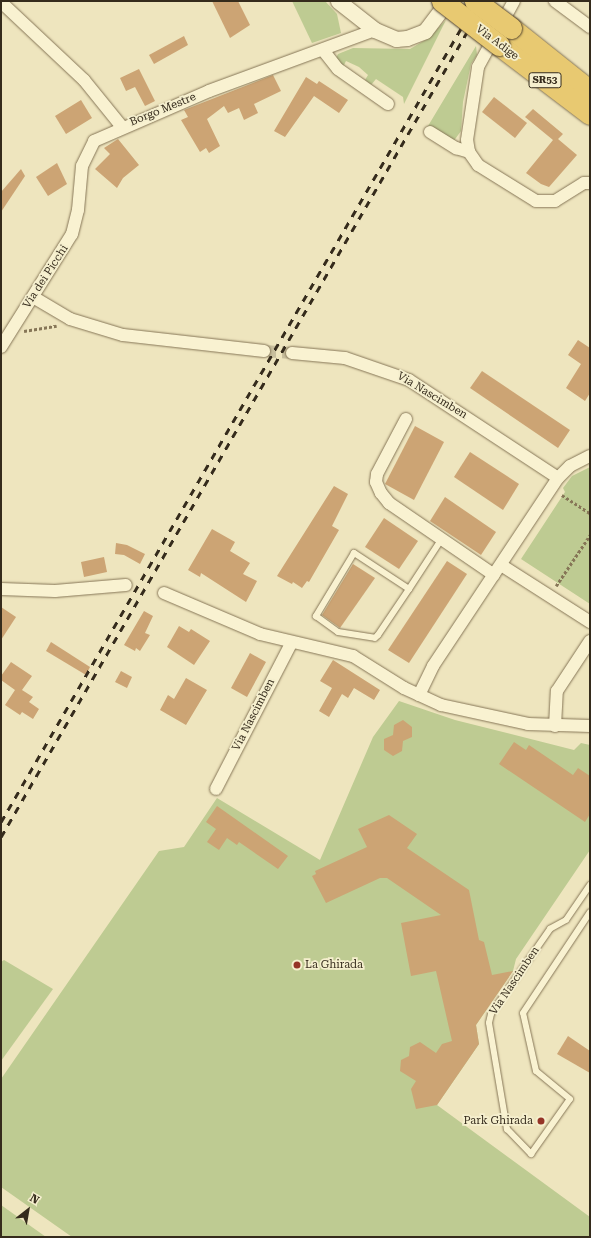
<!DOCTYPE html>
<html>
<head>
<meta charset="utf-8">
<style>
  body { margin:0 }
  #map { position:relative; width:591px; height:1238px; overflow:hidden; background:#eee5be; font-family:"Roboto Serif",serif }
  div>[style] { position:absolute }
  .green>* { inset:0; background:#becb92 }
  .building>* { inset:0; background:#cca474 }
  .minor-tunnel>* { height:12px; margin-top:-6px; transform-origin:0; background:repeating-linear-gradient(90deg,#c9c09e 0 12px,transparent 0 18px) }
  .path>* { height:2.5px; margin-top:-1.25px; transform-origin:0; background:repeating-linear-gradient(90deg,#867657 0 3px,transparent 0 5px) }
  .roads { filter:drop-shadow(0 0 1px #867657) drop-shadow(0 0 1px #867657) }
  .service>* { height:6px; margin:-3px; padding:0 3px; transform-origin:3px; border-radius:3px; background:#f9f2d1 }
  .minor>* { height:12px; margin:-6px; padding:0 6px; transform-origin:6px; border-radius:6px; background:#f9f2d1 }
  .tertiary>* { height:15px; margin:-7.5px; padding:0 7.5px; transform-origin:7.5px; border-radius:7.5px; background:#f9f2d1 }
  .trunk>* { height:21px; margin:-10.5px; padding:0 10.5px; transform-origin:10.5px; border-radius:10.5px; background:#e8c971 }
  .rail>* { height:3px; margin-top:-1.5px; transform-origin:0; background:repeating-linear-gradient(90deg,#352b1c 0 7px,transparent 0 14px) }
  .bridges { filter:drop-shadow(0 0 1px #53432c) drop-shadow(0 0 1px #53432c) }
  .trunk-bridge>* { height:21px; margin:-10.5px; padding:0 10.5px; transform-origin:10.5px; border-radius:10.5px; background:#e8c971 }
  .dots>* { width:11px; height:11px; translate:-50% -50%; box-sizing:border-box; border:2px solid #f5efce; border-radius:50% }
  span { translate:-50% -50%; white-space:nowrap; text-align:center; line-height:1.15; -webkit-text-stroke:3.5px #f5efce; paint-order:stroke }
  .shield-label span { padding:1px 3px; background:#f5efce; border:1px solid; border-radius:3px; -webkit-text-stroke-width:0 }
  .shield-label { font-size:10px; color:#352b1c; font-weight:700 }
  .street-label { font-size:11px; color:#352b1c }
  .poi-label { font-size:11px; color:#352b1c }
  .left { translate:0 -50%; text-align:left }
  .right { translate:-100% -50%; text-align:right }
  .frame { position:absolute; inset:0; border:2px solid #352b1c; pointer-events:none }
  .north { position:absolute; left:8px; top:1190px; width:40px; height:40px; -webkit-text-stroke:3px #f5efce; paint-order:stroke; rotate:31deg; font-size:11px; font-weight:700; line-height:16px; text-align:center; color:#352b1c }
  .north::after { content:''; display:block; margin:auto; width:14px; height:18px; background:#352b1c; clip-path:polygon(50% 0,100% 100%,50% 72%,0 100%) }
</style>
</head>
<body>
<div id="map">
  <div class="green">
    <div style="clip-path:polygon(292px 1px,325px 1px,337px 14px,341px 33px,312px 43px)"></div>
    <div style="clip-path:polygon(446px 20px,404px 104px,403px 97px,376px 79px,371px 85px,365px 80px,368px 75px,359px 67px,346px 61px,343px 67px,336px 58px,338px 54px,353px 48px,410px 49px,427px 39px)"></div>
    <div style="clip-path:polygon(476px 46px,477px 55px,471px 64px,463px 102px,461px 131px,453px 142px,428px 126px)"></div>
    <div style="clip-path:polygon(590px 467px,590px 604px,521px 559px,565px 492px,563px 488px,572px 476px)"></div>
    <div style="clip-path:polygon(399px 701px,455px 720px,574px 750px,581px 743px,590px 745px,590px 850px,516px 959px,513px 971px,476px 1025px,479px 1044px,437px 1105px,590px 1217px,590px 1237px,72px 1237px,1px 1187px,1px 1079px,159px 851px,184px 847px,217px 798px,320px 860px,373px 737px)"></div>
    <div style="clip-path:polygon(4px 960px,53px 989px,1px 1061px,1px 962px)"></div>
    <div style="clip-path:polygon(1px 1205px,46px 1237px,1px 1237px)"></div>
  </div>
  <div class="building">
    <div style="clip-path:polygon(212px 1px,238px 1px,250px 25px,230px 38px)"></div>
    <div style="clip-path:polygon(184px 36px,188px 45px,154px 64px,149px 55px)"></div>
    <div style="clip-path:polygon(139px 69px,155px 101px,145px 106px,135px 87px,126px 91px,120px 78px)"></div>
    <div style="clip-path:polygon(273px 75px,281px 91px,254px 104px,258px 113px,244px 120px,239px 108px,228px 113px,224px 106px,207px 119px,220px 146px,209px 153px,206px 148px,200px 152px,181px 120px,188px 117px,184px 110px)"></div>
    <div style="clip-path:polygon(306px 77px,317px 84px,319px 81px,348px 100px,339px 113px,314px 96px,285px 137px,274px 131px)"></div>
    <div style="clip-path:polygon(494px 97px,527px 123px,515px 138px,482px 112px)"></div>
    <div style="clip-path:polygon(81px 100px,92px 118px,66px 134px,55px 116px)"></div>
    <div style="clip-path:polygon(533px 109px,563px 134px,558px 139px,577px 155px,549px 187px,541px 184px,526px 173px,553px 140px,525px 117px)"></div>
    <div style="clip-path:polygon(118px 139px,139px 165px,123px 178px,117px 188px,95px 169px,110px 154px,104px 148px)"></div>
    <div style="clip-path:polygon(57px 163px,67px 184px,48px 196px,36px 177px)"></div>
    <div style="clip-path:polygon(21px 169px,25px 176px,1px 212px,1px 192px)"></div>
    <div style="clip-path:polygon(578px 340px,590px 348px,590px 393px,585px 401px,566px 388px,581px 364px,568px 355px)"></div>
    <div style="clip-path:polygon(482px 371px,570px 430px,558px 448px,470px 388px)"></div>
    <div style="clip-path:polygon(415px 426px,444px 442px,414px 500px,385px 484px)"></div>
    <div style="clip-path:polygon(470px 452px,519px 484px,503px 510px,454px 477px)"></div>
    <div style="clip-path:polygon(334px 486px,348px 494px,332px 526px,339px 530px,309px 582px,307px 581px,302px 588px,293px 582px,292px 584px,277px 576px)"></div>
    <div style="clip-path:polygon(445px 497px,496px 532px,481px 555px,430px 521px)"></div>
    <div style="clip-path:polygon(384px 518px,418px 541px,399px 569px,365px 547px)"></div>
    <div style="clip-path:polygon(212px 529px,235px 542px,230px 551px,250px 563px,243px 574px,257px 581px,246px 602px,201px 573px,200px 577px,188px 570px)"></div>
    <div style="clip-path:polygon(116px 543px,127px 545px,145px 554px,140px 564px,124px 555px,115px 554px)"></div>
    <div style="clip-path:polygon(104px 557px,107px 572px,84px 577px,81px 562px)"></div>
    <div style="clip-path:polygon(447px 561px,467px 574px,409px 663px,388px 650px)"></div>
    <div style="clip-path:polygon(353px 564px,375px 578px,340px 628px,322px 615px)"></div>
    <div style="clip-path:polygon(1px 607px,16px 617px,1px 640px)"></div>
    <div style="clip-path:polygon(144px 611px,153px 616px,145px 633px,150px 635px,140px 651px,136px 648px,135px 651px,124px 645px)"></div>
    <div style="clip-path:polygon(179px 626px,189px 632px,191px 629px,210px 641px,194px 665px,167px 647px)"></div>
    <div style="clip-path:polygon(51px 642px,90px 667px,86px 675px,46px 651px)"></div>
    <div style="clip-path:polygon(250px 653px,266px 662px,247px 697px,231px 688px)"></div>
    <div style="clip-path:polygon(333px 660px,380px 690px,374px 700px,354px 688px,348px 698px,342px 694px,329px 717px,319px 711px,332px 688px,320px 681px)"></div>
    <div style="clip-path:polygon(11px 662px,32px 676px,22px 690px,33px 697px,29px 702px,39px 709px,33px 719px,22px 712px,20px 715px,5px 705px,15px 690px,1px 680px,1px 676px)"></div>
    <div style="clip-path:polygon(121px 671px,132px 677px,127px 688px,115px 682px)"></div>
    <div style="clip-path:polygon(186px 678px,207px 690px,186px 725px,160px 710px,168px 695px,174px 699px)"></div>
    <div style="clip-path:polygon(403px 720px,412px 727px,412px 737px,403px 741px,402px 751px,393px 756px,384px 750px,384px 739px,393px 735px,394px 725px)"></div>
    <div style="clip-path:polygon(514px 742px,526px 750px,529px 745px,573px 775px,578px 768px,590px 776px,590px 814px,585px 822px,499px 764px)"></div>
    <div style="clip-path:polygon(217px 806px,288px 856px,278px 869px,239px 842px,237px 845px,227px 838px,219px 850px,207px 842px,216px 829px,206px 822px)"></div>
    <div style="clip-path:polygon(389px 815px,417px 834px,407px 848px,469px 890px,479px 940px,484px 942px,492px 975px,513px 971px,476px 1025px,479px 1044px,437px 1105px,416px 1109px,411px 1089px,416px 1081px,400px 1071px,401px 1060px,409px 1056px,410px 1047px,420px 1042px,436px 1053px,442px 1044px,452px 1041px,436px 971px,411px 976px,401px 923px,441px 915px,387px 878px,380px 878px,326px 903px,312px 876px,316px 874px,315px 871px,367px 847px,358px 829px)"></div>
    <div style="clip-path:polygon(568px 1036px,590px 1051px,590px 1073px,557px 1054px)"></div>
  </div>
  <div class="minor-tunnel">
    <div style="left:264px;top:351px;width:28px;rotate:4deg"></div>
  </div>
  <div class="path">
    <div style="left:24px;top:331px;width:33px;rotate:-9deg"></div>
    <div style="left:562px;top:495px;width:33px;rotate:33deg"></div>
    <div style="left:556px;top:586px;width:61px;rotate:-56.3deg"></div>
  </div>
  <div class="roads">
    <div class="service">
      <div style="left:409px;top:589px;width:66px;rotate:-146.8deg"></div>
      <div style="left:354px;top:553px;width:74px;rotate:121.1deg"></div>
      <div style="left:316px;top:616px;width:27px;rotate:36deg"></div>
      <div style="left:338px;top:632px;width:37px;rotate:9deg"></div>
      <div style="left:375px;top:638px;width:4px;rotate:-45deg"></div>
      <div style="left:378px;top:635px;width:55px;rotate:-56deg"></div>
      <div style="left:409px;top:589px;width:59px;rotate:-56.9deg"></div>
      <div style="left:590px;top:885px;width:42px;rotate:124.4deg"></div>
      <div style="left:566px;top:920px;width:18px;rotate:151deg"></div>
      <div style="left:550px;top:929px;width:103px;rotate:124.8deg"></div>
      <div style="left:491px;top:1014px;width:9px;rotate:103deg"></div>
      <div style="left:489px;top:1023px;width:108px;rotate:80.4deg"></div>
      <div style="left:507px;top:1129px;width:35px;rotate:46deg"></div>
      <div style="left:531px;top:1154px;width:67px;rotate:-54.7deg"></div>
      <div style="left:570px;top:1099px;width:44px;rotate:-140.5deg"></div>
      <div style="left:536px;top:1071px;width:59px;rotate:-102.6deg"></div>
      <div style="left:523px;top:1013px;width:121px;rotate:-56.4deg"></div>
    </div>
    <div class="minor">
      <div style="left:555px;top:1px;width:44px;rotate:36.6deg"></div>
      <div style="left:1px;top:2px;width:114px;rotate:43.2deg"></div>
      <div style="left:84px;top:80px;width:60px;rotate:51deg"></div>
      <div style="left:323px;top:50px;width:24px;rotate:52deg"></div>
      <div style="left:338px;top:69px;width:61px;rotate:35deg"></div>
      <div style="left:430px;top:132px;width:31px;rotate:32deg"></div>
      <div style="left:456px;top:148px;width:14px;rotate:17deg"></div>
      <div style="left:469px;top:152px;width:16px;rotate:55deg"></div>
      <div style="left:478px;top:165px;width:68px;rotate:31.8deg"></div>
      <div style="left:536px;top:201px;width:19px"></div>
      <div style="left:555px;top:201px;width:34px;rotate:-32deg"></div>
      <div style="left:584px;top:183px;width:6px"></div>
      <div style="left:469px;top:152px;width:12px;rotate:-99deg"></div>
      <div style="left:467px;top:140px;width:74px;rotate:-81.4deg"></div>
      <div style="left:478px;top:67px;width:75px;rotate:-61.4deg"></div>
      <div style="left:33px;top:297px;width:43px;rotate:30.7deg"></div>
      <div style="left:70px;top:319px;width:55px;rotate:16.8deg"></div>
      <div style="left:123px;top:335px;width:142px;rotate:6.5deg"></div>
      <div style="left:1px;top:347px;width:133px;rotate:-57.9deg"></div>
      <div style="left:72px;top:234px;width:25px;rotate:-76deg"></div>
      <div style="left:78px;top:210px;width:44px;rotate:-84.8deg"></div>
      <div style="left:82px;top:166px;width:28px;rotate:-64deg"></div>
      <div style="left:94px;top:141px;width:125px;rotate:-23.5deg"></div>
      <div style="left:209px;top:91px;width:177px;rotate:-20.2deg"></div>
      <div style="left:292px;top:353px;width:53px;rotate:5.4deg"></div>
      <div style="left:345px;top:358px;width:68px;rotate:19deg"></div>
      <div style="left:409px;top:380px;width:178px;rotate:33.3deg"></div>
      <div style="left:406px;top:419px;width:62px;rotate:117.8deg"></div>
      <div style="left:377px;top:474px;width:8px;rotate:97deg"></div>
      <div style="left:376px;top:482px;width:12px;rotate:66deg"></div>
      <div style="left:381px;top:493px;width:13px;rotate:51deg"></div>
      <div style="left:389px;top:503px;width:127px;rotate:34.4deg"></div>
      <div style="left:501px;top:565px;width:106px;rotate:32.6deg"></div>
      <div style="left:1px;top:589px;width:54px;rotate:2.1deg"></div>
      <div style="left:55px;top:591px;width:71px;rotate:-4.8deg"></div>
      <div style="left:164px;top:593px;width:104px;rotate:23.1deg"></div>
      <div style="left:260px;top:634px;width:96px;rotate:13.3deg"></div>
      <div style="left:353px;top:656px;width:60px;rotate:32.1deg"></div>
      <div style="left:404px;top:688px;width:41px;rotate:24.7deg"></div>
      <div style="left:441px;top:705px;width:89px;rotate:12.3deg"></div>
      <div style="left:528px;top:724px;width:62px;rotate:1.8deg"></div>
      <div style="left:419px;top:695px;width:32px;rotate:-64deg"></div>
      <div style="left:433px;top:666px;width:226px;rotate:-56.4deg"></div>
      <div style="left:558px;top:478px;width:17px;rotate:-45deg"></div>
      <div style="left:570px;top:466px;width:22px;rotate:-27deg"></div>
      <div style="left:555px;top:726px;width:35px;rotate:-87deg"></div>
      <div style="left:557px;top:691px;width:60px;rotate:-56.6deg"></div>
      <div style="left:216px;top:789px;width:165px;rotate:-62.7deg"></div>
    </div>
    <div class="tertiary">
      <div style="left:338px;top:1px;width:47px;rotate:38.1deg"></div>
      <div style="left:375px;top:30px;width:23px;rotate:23deg"></div>
      <div style="left:396px;top:39px;width:11px;rotate:-5deg"></div>
      <div style="left:407px;top:38px;width:19px;rotate:-21deg"></div>
      <div style="left:425px;top:31px;width:38px;rotate:-53deg"></div>
    </div>
    <div class="trunk">
      <div style="left:511px;top:28px;width:101px;rotate:38.6deg"></div>
      <div style="left:499px;top:45px;width:114px;rotate:37.2deg"></div>
    </div>
  </div>
  <div class="rail">
    <div style="left:1px;top:822px;width:949px;rotate:-59.9deg"></div>
    <div style="left:1px;top:837px;width:966px;rotate:-59.93deg"></div>
  </div>
  <div class="bridges">
    <div class="trunk-bridge">
      <div style="left:442px;top:1px;width:72px;rotate:37.7deg"></div>
      <div style="left:475px;top:1px;width:45px;rotate:36.9deg"></div>
    </div>
  </div>
  <div class="dots">
    <div style="left:297px;top:965px;background:#953427"></div>
    <div style="left:541px;top:1121px;background:#953427"></div>
  </div>
  <div class="shield-label">
    <span style="left:545px;top:80px">SR53</span>
  </div>
  <div class="street-label">
    <span style="left:497px;top:43px;rotate:37deg">Via Adige</span>
    <span style="left:163px;top:110px;rotate:-22deg">Borgo Mestre</span>
    <span style="left:46px;top:277px;rotate:-57deg">Via dei Picchi</span>
    <span style="left:432px;top:396px;rotate:31deg">Via Nascimben</span>
    <span style="left:254px;top:715px;rotate:-63deg">Via Nascimben</span>
    <span style="left:515px;top:981px;rotate:-56deg">Via Nascimben</span>
  </div>
  <div class="poi-label">
    <span class="left" style="left:305px;top:965px">La Ghirada</span>
    <span class="right" style="left:533px;top:1121px">Park Ghirada</span>
  </div>
  <div class="frame"></div>
  <div class="north">N</div>
</div>
</body>
</html>
